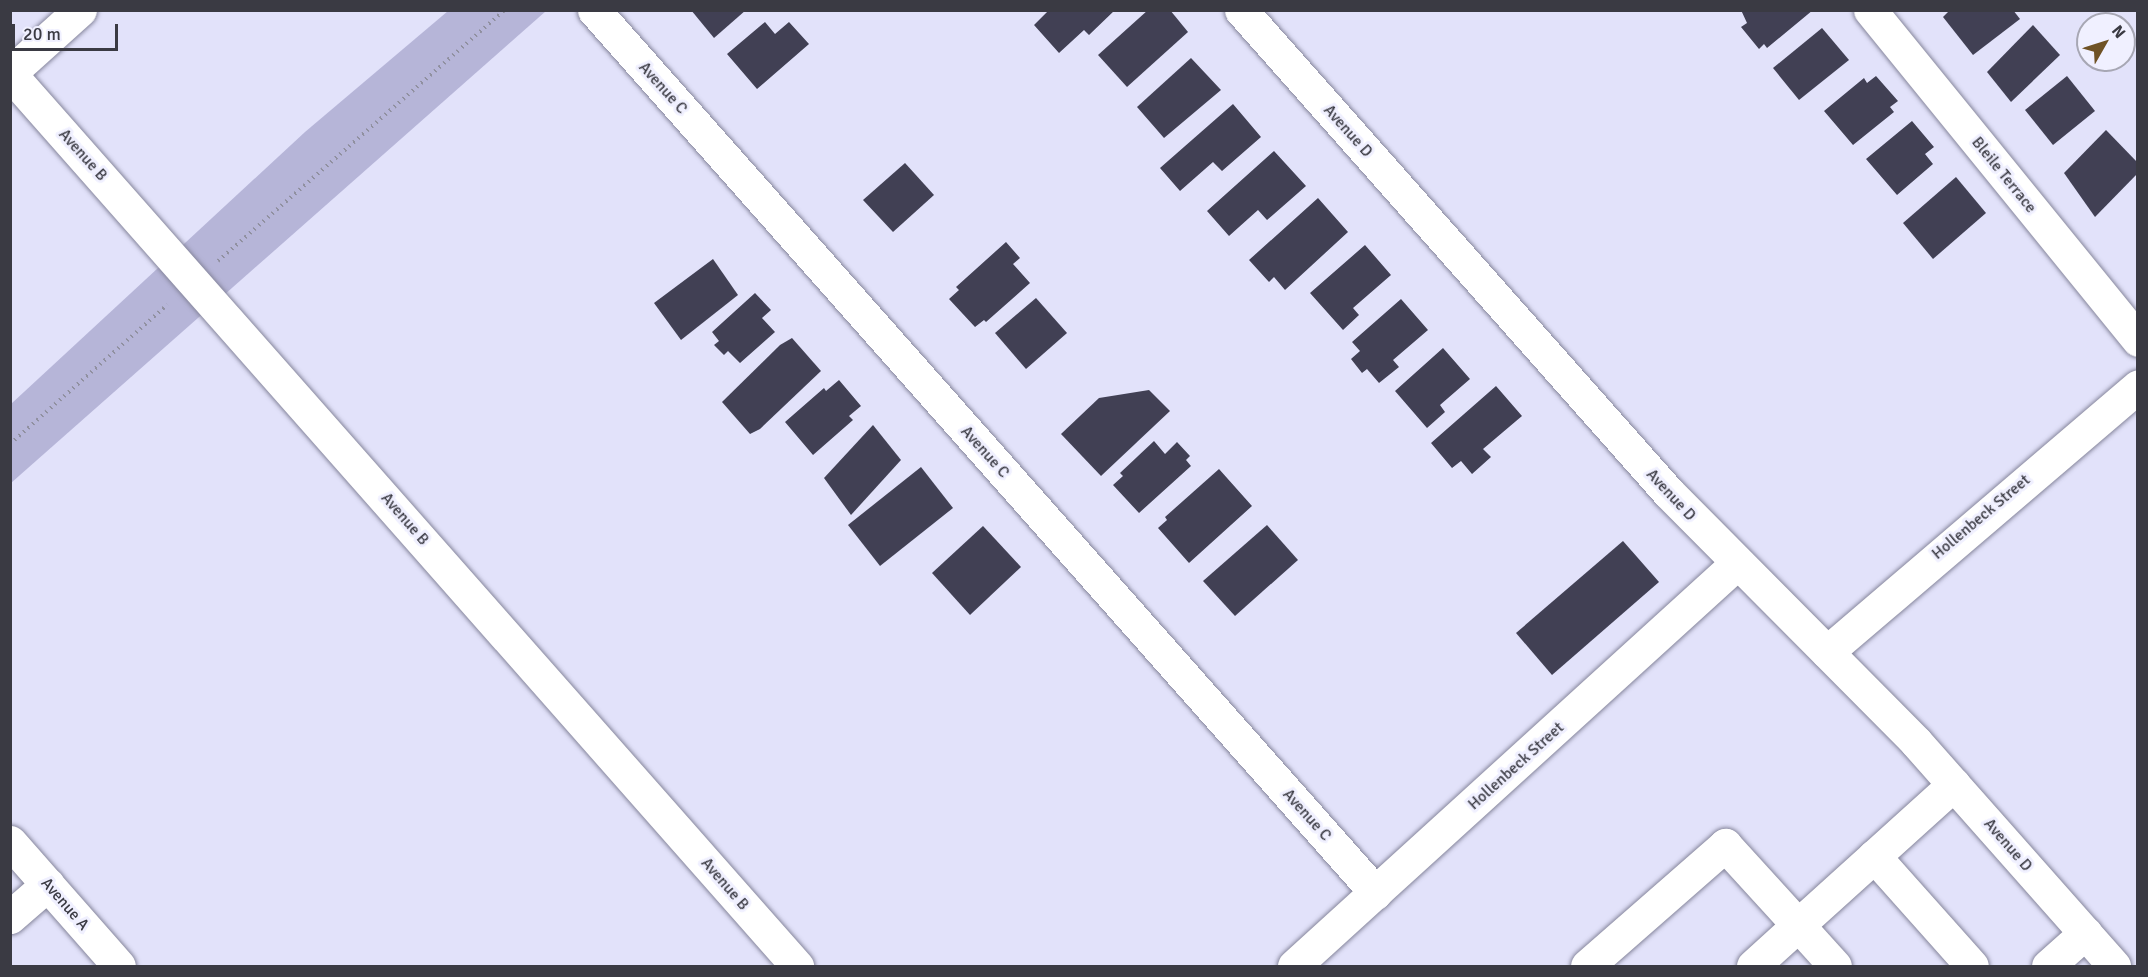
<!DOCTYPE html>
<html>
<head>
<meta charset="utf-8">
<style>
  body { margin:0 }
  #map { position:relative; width:2148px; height:977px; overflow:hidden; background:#e2e2fa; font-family:Signika,sans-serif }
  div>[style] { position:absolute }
  .green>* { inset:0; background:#b6b5d8 }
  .building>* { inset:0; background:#414054 }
  .path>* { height:4px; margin-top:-2px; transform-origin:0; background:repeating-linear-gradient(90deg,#9090a0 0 1.5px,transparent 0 6px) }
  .roads { filter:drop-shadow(0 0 2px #86869c) drop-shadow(0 0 2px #86869c) }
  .minor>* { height:33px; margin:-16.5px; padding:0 16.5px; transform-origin:16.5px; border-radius:16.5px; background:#fff }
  span { translate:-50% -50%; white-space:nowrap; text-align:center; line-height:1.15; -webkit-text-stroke:6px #f0f0ff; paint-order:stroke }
  .street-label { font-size:16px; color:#3a3a43 }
  .frame { position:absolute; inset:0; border:12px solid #3a3a43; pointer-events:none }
  .north { position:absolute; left:2076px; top:12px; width:60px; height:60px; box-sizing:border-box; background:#f0f0ff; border:2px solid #a7a7b4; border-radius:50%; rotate:51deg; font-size:16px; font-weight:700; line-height:24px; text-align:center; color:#3a3a43 }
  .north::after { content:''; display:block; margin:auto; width:21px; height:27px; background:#6f5225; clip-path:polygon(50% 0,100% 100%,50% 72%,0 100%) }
  .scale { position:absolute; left:12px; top:24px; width:106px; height:27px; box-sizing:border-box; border:3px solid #3a3a43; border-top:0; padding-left:8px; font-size:18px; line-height:21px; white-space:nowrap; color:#3a3a43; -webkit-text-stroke:4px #f0f0ff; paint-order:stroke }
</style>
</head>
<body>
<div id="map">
  <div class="green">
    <div style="clip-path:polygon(448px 11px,546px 11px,11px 483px,11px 404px,305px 132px)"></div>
  </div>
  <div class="building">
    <div style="clip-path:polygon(691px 10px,746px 10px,714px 38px)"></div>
    <div style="clip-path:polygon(1049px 10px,1115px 10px,1089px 35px,1084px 30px,1059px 53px,1034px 25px)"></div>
    <div style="clip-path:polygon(1148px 10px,1170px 10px,1188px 32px,1127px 87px,1098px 55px)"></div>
    <div style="clip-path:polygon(1741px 10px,1813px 10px,1767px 48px,1764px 44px,1759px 49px,1741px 27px,1747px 23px)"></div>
    <div style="clip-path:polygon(1950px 10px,2013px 10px,2020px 19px,1973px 55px,1943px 17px)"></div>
    <div style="clip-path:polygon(765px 22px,775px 34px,789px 22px,809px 44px,757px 89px,727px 54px)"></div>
    <div style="clip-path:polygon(2033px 25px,2060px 55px,2011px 102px,1987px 72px)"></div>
    <div style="clip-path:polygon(1822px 28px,1849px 60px,1799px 100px,1773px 68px)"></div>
    <div style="clip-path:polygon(1191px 58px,1221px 90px,1164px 138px,1137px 107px)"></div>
    <div style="clip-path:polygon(1876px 76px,1898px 101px,1890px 107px,1894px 112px,1853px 145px,1824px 111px,1864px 78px,1867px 83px)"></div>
    <div style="clip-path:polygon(2067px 76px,2095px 111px,2053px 145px,2025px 110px)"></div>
    <div style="clip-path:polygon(1233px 104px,1261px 137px,1222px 171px,1213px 162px,1180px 191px,1160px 168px)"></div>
    <div style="clip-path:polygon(1912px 121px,1934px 147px,1925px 154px,1933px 164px,1897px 195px,1866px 159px)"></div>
    <div style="clip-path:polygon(2106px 130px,2138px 163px,2138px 173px,2095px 217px,2064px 173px)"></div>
    <div style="clip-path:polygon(1274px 151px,1306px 186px,1267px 220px,1258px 210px,1229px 236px,1207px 211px)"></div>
    <div style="clip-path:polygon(905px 163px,934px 195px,893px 232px,863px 200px)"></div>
    <div style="clip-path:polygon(1956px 177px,1986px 213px,1933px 259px,1903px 223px)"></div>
    <div style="clip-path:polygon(1318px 198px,1348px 232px,1285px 290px,1274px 277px,1269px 282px,1249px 260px)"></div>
    <div style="clip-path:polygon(1006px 242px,1020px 258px,1013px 264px,1030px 283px,986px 322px,984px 320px,975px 327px,949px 299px,959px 290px,956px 287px)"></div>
    <div style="clip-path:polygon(1365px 245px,1391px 275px,1353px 308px,1359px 315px,1343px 330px,1310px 293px)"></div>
    <div style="clip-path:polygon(713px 259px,738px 295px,681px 340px,654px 303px)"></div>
    <div style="clip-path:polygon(755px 293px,771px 310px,762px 318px,775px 332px,740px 363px,728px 351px,724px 355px,714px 345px,719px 341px,712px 332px)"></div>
    <div style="clip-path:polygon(1036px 298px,1067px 333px,1026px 369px,995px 333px)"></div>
    <div style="clip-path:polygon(1401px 299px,1428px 330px,1393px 360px,1399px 367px,1379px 383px,1367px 369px,1362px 373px,1351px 359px,1360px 351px,1352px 342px)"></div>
    <div style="clip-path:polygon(792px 338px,821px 371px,760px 429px,750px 434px,722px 402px,780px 345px)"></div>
    <div style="clip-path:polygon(1443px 348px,1470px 379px,1440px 405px,1445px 412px,1427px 428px,1395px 391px)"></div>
    <div style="clip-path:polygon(839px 380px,861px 406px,849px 416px,853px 420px,813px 455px,785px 422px,824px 388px,826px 391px)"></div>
    <div style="clip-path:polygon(1496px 386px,1522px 416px,1483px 449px,1491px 457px,1472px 474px,1461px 461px,1452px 468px,1431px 443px)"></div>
    <div style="clip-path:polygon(1149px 390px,1170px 411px,1101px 476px,1061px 434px,1099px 398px)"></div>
    <div style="clip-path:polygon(873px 425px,901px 460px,851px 515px,824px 478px)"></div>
    <div style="clip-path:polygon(1154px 441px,1165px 454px,1177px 442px,1190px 456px,1186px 460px,1191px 466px,1139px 513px,1113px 485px,1123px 476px,1120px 473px)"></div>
    <div style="clip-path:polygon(921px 467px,953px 508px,880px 566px,848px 525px)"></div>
    <div style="clip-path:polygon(1219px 469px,1252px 506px,1189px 563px,1158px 528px,1167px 520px,1165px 517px)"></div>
    <div style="clip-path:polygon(1267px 525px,1298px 560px,1235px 616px,1203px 581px)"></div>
    <div style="clip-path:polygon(983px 526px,1021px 567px,970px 615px,932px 573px)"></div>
    <div style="clip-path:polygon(1623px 541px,1659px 582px,1552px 675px,1516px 633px)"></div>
  </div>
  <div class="path">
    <div style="left:218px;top:261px;width:381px;rotate:-41.2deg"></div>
    <div style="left:10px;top:444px;width:210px;rotate:-41.5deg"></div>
  </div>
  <div class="roads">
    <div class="minor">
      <div style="left:594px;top:10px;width:1179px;rotate:48.47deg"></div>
      <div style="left:1241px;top:10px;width:644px;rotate:48.46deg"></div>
      <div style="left:1668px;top:492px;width:352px;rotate:45.2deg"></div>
      <div style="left:1916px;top:742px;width:299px;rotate:48.5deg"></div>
      <div style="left:1870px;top:10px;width:425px;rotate:50.9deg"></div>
      <div style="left:10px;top:73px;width:94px;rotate:-42deg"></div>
      <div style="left:10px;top:74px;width:1190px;rotate:48.58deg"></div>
      <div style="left:1827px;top:652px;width:409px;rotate:-40.5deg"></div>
      <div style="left:10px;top:842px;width:165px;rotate:48.7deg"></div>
      <div style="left:1874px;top:856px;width:147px;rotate:48.3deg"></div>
      <div style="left:10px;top:917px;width:50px;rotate:-41deg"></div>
      <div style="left:1294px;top:966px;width:599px;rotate:-42.29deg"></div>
      <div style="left:1587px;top:966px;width:184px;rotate:-41.2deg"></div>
      <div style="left:1725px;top:845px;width:108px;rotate:47.6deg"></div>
      <div style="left:1798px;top:925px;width:210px;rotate:-42.1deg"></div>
      <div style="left:1753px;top:966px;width:61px;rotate:-42.3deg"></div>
      <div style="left:1798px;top:925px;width:55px;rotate:47.9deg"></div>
      <div style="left:2048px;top:966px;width:50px;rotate:-41.7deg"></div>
    </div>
  </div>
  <div class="street-label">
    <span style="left:663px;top:88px;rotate:48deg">Avenue C</span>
    <span style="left:1348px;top:131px;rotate:48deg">Avenue D</span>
    <span style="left:83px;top:155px;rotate:48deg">Avenue B</span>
    <span style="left:2004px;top:175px;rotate:51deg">Bleile Terrace</span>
    <span style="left:985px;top:452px;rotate:48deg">Avenue C</span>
    <span style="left:1671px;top:495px;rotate:47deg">Avenue D</span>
    <span style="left:1981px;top:517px;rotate:-40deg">Hollenbeck Street</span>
    <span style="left:405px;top:519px;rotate:49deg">Avenue B</span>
    <span style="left:1516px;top:766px;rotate:-42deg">Hollenbeck Street</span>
    <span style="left:1307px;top:815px;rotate:48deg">Avenue C</span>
    <span style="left:2008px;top:845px;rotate:49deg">Avenue D</span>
    <span style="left:725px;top:884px;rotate:49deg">Avenue B</span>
    <span style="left:65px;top:904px;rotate:49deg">Avenue A</span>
  </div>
  <div class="frame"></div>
  <div class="north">N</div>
  <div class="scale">20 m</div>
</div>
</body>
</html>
